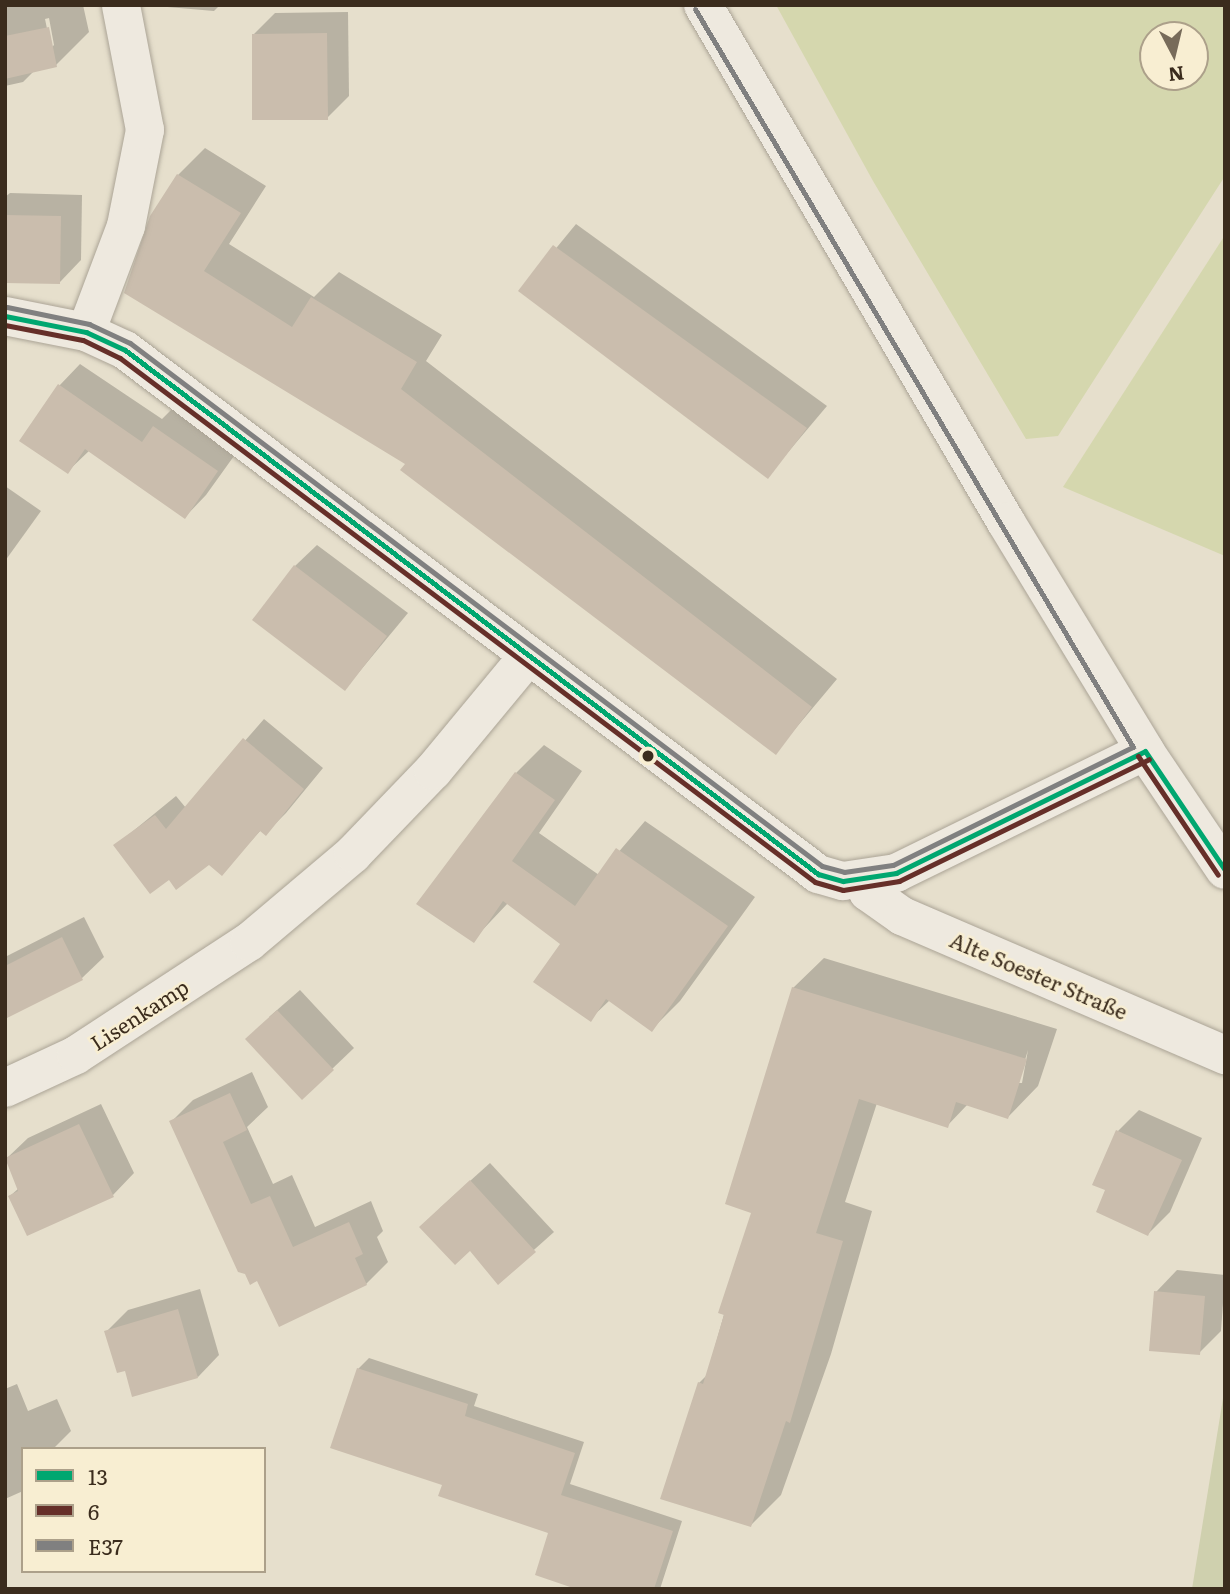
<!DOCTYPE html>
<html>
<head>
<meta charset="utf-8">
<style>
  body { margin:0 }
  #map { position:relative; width:1230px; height:1594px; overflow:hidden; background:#e6dfcc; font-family:Literata,serif }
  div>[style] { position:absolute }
  .green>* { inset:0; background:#d5d7ae }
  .cemetery>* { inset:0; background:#cfd0ae }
  .shadow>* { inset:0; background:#0003 }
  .building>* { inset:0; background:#cabdad }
  .roads { filter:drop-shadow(0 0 2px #aba496) drop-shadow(0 0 2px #aba496) }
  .minor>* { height:38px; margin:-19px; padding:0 19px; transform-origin:19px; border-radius:19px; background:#eee9df }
  .secondary>* { height:38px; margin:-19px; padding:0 19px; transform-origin:19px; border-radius:19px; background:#eee9df }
  .bus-1>* { height:5px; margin:-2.5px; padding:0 2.5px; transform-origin:2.5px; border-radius:2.5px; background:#00a770 }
  .bus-2>* { height:5px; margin:-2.5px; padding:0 2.5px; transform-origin:2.5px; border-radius:2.5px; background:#662f29 }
  .bus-3>* { height:5px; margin:-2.5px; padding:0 2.5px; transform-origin:2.5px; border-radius:2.5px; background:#808080 }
  .dots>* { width:19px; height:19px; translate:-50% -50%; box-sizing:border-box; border:4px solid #f8eed2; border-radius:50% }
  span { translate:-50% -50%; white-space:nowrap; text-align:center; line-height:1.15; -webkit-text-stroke:5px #f8eed2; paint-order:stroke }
  .street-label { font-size:21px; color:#3b2c1d }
  .frame { position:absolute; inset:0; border:7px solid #3b2c1d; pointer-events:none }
  .legend { position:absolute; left:21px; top:1447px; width:245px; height:126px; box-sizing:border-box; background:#f8eed2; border:2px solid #aca08a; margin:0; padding:9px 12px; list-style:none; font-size:21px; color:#3b2c1d }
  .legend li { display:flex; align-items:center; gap:14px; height:35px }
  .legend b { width:35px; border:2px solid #aca08a }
  .north { position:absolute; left:1139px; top:21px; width:70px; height:70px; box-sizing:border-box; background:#f8eed2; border:2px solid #aca08a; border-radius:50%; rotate:173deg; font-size:19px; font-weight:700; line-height:28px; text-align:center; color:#3b2c1d }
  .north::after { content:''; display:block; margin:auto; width:24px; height:32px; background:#776b5a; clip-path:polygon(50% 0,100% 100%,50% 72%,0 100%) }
</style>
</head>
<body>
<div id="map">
  <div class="green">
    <div style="clip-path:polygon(evenodd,776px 5px,1225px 5px,1225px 176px,1058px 436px,1026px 439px,873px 181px,776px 5px,1153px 35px,1195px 35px,1195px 77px,1153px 77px,1153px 35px)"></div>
    <div style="clip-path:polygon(1225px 235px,1225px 556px,1063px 487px)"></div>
  </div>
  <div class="cemetery">
    <div style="clip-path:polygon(1225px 1386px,1225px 1589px,1192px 1589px)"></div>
  </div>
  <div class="shadow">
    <div style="clip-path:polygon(evenodd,5px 5px,83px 5px,89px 32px,56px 65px,35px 70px,23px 82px,5px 86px,5px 5px,49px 18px,54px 45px,51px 48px,45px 19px,49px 18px)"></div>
    <div style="clip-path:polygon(144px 5px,220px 5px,214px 11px)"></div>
    <div style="clip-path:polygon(348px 12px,349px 96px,327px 118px,253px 35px,275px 13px)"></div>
    <div style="clip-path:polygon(205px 148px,266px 186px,229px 244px,314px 297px,339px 272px,442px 335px,426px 361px,837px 679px,775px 753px,408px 463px,126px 292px,178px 175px)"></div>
    <div style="clip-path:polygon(10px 193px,82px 195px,81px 260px,60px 282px,5px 281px,5px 197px)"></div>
    <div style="clip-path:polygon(576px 224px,827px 406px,767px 477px,521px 291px)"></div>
    <div style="clip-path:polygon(80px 364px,162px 419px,176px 405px,239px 449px,206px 495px,185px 517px,90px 450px,67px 472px,59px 386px)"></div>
    <div style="clip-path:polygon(5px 486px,41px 511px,5px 561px)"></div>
    <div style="clip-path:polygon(317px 545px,408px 613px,345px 689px,295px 566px)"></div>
    <div style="clip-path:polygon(264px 719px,323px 768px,286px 813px,265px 834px,261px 830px,222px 873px,209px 863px,170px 878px,116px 845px,176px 796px,186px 808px)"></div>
    <div style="clip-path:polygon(544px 745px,582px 771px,539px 833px,599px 875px,645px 821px,755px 897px,680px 1001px,652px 1029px,610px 1000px,590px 1019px,562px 944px,508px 903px,473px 940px,516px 773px)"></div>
    <div style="clip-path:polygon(84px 917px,104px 957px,82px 978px,5px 1017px,5px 957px)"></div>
    <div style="clip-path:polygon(evenodd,824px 958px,1057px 1029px,1038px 1086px,1008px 1117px,968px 1104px,947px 1126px,877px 1103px,845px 1202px,872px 1211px,831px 1354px,781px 1495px,751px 1525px,699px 1383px,707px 1375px,753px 1211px,793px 988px,824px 958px,1028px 1050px,1022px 1083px,1018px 1083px,1028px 1050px)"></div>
    <div style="clip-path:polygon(300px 990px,354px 1048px,332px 1069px,269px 1017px)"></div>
    <div style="clip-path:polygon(252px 1072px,268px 1107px,247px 1127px,273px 1184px,292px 1175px,315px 1227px,371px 1201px,383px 1231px,377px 1237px,388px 1262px,366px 1284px,258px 1279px,171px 1122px,193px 1100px)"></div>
    <div style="clip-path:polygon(101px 1104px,134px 1173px,113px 1195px,10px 1196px,19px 1188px,6px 1159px,28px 1138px)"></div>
    <div style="clip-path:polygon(1139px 1110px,1202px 1138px,1170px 1212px,1148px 1234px,1107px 1189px,1118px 1131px)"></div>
    <div style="clip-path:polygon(490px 1163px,554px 1232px,498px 1282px,440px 1208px)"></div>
    <div style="clip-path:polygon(1177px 1270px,1225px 1275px,1221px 1331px,1199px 1353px,1156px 1292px)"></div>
    <div style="clip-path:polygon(200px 1289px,219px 1355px,198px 1377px,106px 1332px,128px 1310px)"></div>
    <div style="clip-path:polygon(369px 1358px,478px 1394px,474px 1406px,584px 1442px,570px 1484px,682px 1521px,660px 1589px,583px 1589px,551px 1532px,445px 1484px,358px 1369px)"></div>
    <div style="clip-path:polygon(17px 1384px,28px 1411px,57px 1399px,71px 1431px,53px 1449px,23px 1449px,23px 1491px,5px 1499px,5px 1389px)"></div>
  </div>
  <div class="building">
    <div style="clip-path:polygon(49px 27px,57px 67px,5px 79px,5px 36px)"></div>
    <div style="clip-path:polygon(327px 33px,328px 120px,252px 120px,252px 34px)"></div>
    <div style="clip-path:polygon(177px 174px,241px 213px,204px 271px,292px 327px,311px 297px,417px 362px,401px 389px,812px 707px,776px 755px,400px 470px,405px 464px,124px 293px,150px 216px)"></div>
    <div style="clip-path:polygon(5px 215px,61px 216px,60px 284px,5px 283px)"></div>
    <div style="clip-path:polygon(553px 245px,807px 428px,768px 479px,518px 291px)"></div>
    <div style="clip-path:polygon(58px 384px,142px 442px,153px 426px,218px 471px,185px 519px,85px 449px,68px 474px,19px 441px)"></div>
    <div style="clip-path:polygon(294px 565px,387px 636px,345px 691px,252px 620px)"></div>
    <div style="clip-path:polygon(243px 738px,304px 789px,266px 836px,260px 831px,222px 876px,209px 865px,176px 890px,169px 880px,150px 894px,113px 845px,155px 815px,166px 829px)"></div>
    <div style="clip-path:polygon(515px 772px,555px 800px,512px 861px,575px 906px,616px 848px,728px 926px,652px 1032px,606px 999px,591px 1022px,533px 982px,560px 944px,503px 901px,474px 943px,416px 904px)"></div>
    <div style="clip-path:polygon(62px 937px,83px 980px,5px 1019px,5px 966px)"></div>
    <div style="clip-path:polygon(792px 987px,1027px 1059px,1008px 1119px,956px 1102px,948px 1128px,859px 1099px,816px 1233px,843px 1241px,790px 1423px,786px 1421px,751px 1527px,660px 1499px,698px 1382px,703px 1384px,724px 1315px,718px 1313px,751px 1213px,725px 1204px)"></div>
    <div style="clip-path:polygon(277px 1010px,334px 1070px,302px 1100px,245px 1039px)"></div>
    <div style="clip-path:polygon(230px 1093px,247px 1130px,223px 1142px,251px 1204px,270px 1196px,293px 1247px,349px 1222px,363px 1254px,355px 1258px,367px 1285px,279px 1327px,257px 1281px,250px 1285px,245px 1274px,238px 1272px,169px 1121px)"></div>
    <div style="clip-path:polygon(79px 1124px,114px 1197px,27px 1236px,8px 1196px,18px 1191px,5px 1158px)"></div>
    <div style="clip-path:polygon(1116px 1130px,1182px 1160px,1148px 1236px,1096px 1212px,1105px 1190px,1092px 1185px)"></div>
    <div style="clip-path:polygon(470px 1180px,536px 1252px,498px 1285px,470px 1251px,455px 1265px,419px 1227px)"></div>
    <div style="clip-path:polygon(1154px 1291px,1205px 1296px,1200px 1355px,1149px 1351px)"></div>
    <div style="clip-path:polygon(178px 1309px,198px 1378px,132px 1397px,125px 1371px,117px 1373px,104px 1331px)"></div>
    <div style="clip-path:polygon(357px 1368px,468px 1404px,465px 1416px,575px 1453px,561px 1495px,673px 1531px,654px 1589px,576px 1589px,535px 1575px,548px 1533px,438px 1496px,442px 1485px,330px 1448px)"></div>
  </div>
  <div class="roads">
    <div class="minor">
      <div style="left:5px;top:316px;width:83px;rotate:11.2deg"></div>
      <div style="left:86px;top:332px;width:43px;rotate:24.8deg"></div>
      <div style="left:125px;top:350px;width:869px;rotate:37.09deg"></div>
      <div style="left:818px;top:874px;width:26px;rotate:16deg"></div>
      <div style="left:843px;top:881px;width:54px;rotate:-8.6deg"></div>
      <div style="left:896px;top:873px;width:277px;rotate:-26.1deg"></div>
      <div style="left:86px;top:332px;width:113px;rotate:-69.3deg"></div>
      <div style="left:126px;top:226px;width:98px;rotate:-78.8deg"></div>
      <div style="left:145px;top:130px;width:127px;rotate:-100.9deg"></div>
      <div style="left:866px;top:880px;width:12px;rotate:81deg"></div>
      <div style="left:868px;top:892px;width:42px;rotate:35.2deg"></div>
      <div style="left:902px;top:916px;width:352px;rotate:23.3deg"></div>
      <div style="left:5px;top:1088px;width:78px;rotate:-24.9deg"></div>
      <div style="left:76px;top:1055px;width:207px;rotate:-33.2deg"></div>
      <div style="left:249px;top:942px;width:136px;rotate:-40.2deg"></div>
      <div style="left:353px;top:854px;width:115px;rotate:-46.1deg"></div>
      <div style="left:433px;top:771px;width:149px;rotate:-50.4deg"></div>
    </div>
    <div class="secondary">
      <div style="left:703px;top:5px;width:599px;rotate:59.63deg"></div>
      <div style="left:1006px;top:522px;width:268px;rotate:58.7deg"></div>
      <div style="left:1145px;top:751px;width:143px;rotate:56.1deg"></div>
    </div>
  </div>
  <div class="bus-1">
    <div style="left:5px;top:316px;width:83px;rotate:11.2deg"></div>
    <div style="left:86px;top:332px;width:43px;rotate:24.8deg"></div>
    <div style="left:125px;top:350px;width:869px;rotate:37.09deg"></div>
    <div style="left:818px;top:874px;width:26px;rotate:16deg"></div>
    <div style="left:843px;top:881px;width:54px;rotate:-8.6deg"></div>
    <div style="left:896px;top:873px;width:277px;rotate:-26.1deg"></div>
    <div style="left:1145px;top:751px;width:143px;rotate:56.1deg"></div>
  </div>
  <div class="bus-2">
    <div style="left:5px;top:325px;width:79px;rotate:10.9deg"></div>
    <div style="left:83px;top:340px;width:41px;rotate:25.9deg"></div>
    <div style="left:120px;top:358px;width:870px;rotate:37.01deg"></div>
    <div style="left:815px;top:882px;width:29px;rotate:16deg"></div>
    <div style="left:843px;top:890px;width:57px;rotate:-9.1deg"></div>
    <div style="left:899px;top:881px;width:278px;rotate:-26deg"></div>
    <div style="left:1138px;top:756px;width:143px;rotate:56.1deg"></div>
  </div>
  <div class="bus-3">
    <div style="left:7px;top:307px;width:84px;rotate:11.7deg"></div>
    <div style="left:89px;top:324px;width:45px;rotate:24.9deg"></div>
    <div style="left:130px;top:343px;width:867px;rotate:37.08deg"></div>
    <div style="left:822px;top:866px;width:23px;rotate:15deg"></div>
    <div style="left:844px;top:872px;width:49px;rotate:-8.1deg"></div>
    <div style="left:893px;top:865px;width:267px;rotate:-26.2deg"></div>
    <div style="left:1133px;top:747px;width:858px;rotate:-120.69deg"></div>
  </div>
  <div class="dots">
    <div style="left:648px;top:756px;background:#3b2c1d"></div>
  </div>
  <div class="street-label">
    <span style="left:1039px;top:975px;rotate:23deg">Alte Soester Straße</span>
    <span style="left:139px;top:1014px;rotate:-33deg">Lisenkamp</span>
  </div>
  <div class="frame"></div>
  <ul class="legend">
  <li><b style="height:9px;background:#00a770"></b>13</li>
  <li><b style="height:9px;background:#662f29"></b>6</li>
  <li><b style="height:9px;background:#808080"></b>E37</li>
  </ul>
  <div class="north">N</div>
</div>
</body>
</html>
